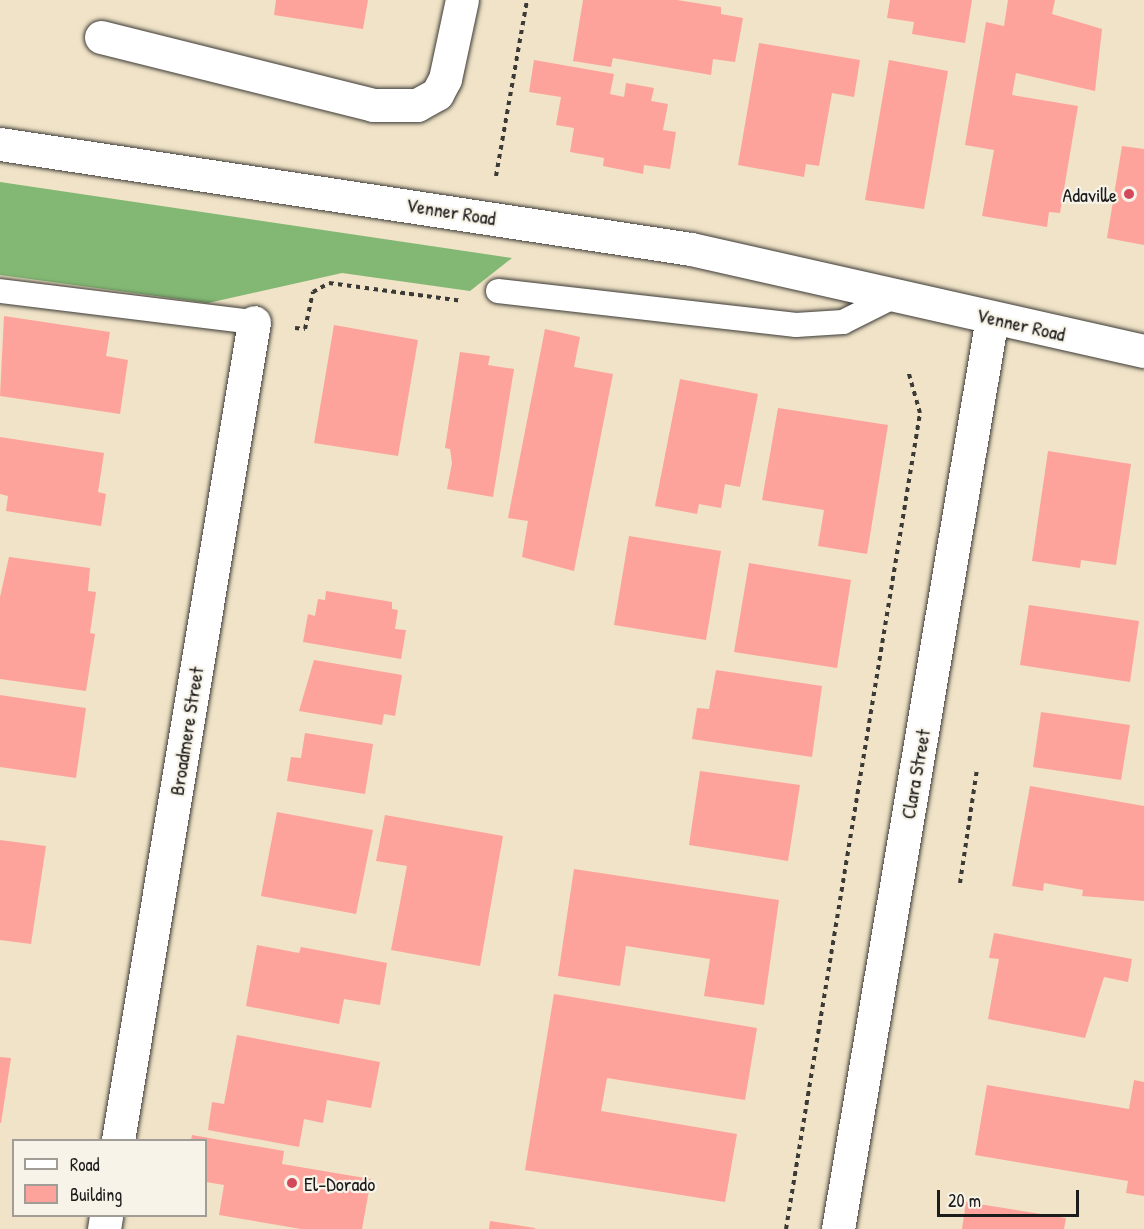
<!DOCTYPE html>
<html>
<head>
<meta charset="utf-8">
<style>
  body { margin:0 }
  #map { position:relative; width:1144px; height:1229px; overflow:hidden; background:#f0e3c7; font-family:"Patrick Hand",sans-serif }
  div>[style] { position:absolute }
  .forest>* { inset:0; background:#83b874 }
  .building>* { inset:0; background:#fda39c }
  .path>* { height:4px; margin-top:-2px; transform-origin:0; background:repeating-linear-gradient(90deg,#3c3a36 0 4.5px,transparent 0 9px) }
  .roads { filter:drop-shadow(0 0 2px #3c3a36) drop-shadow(0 0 2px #3c3a36) }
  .service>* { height:24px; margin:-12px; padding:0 12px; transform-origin:12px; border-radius:12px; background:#fff }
  .minor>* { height:33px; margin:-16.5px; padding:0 16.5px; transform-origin:16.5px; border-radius:16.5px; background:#fff }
  .tertiary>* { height:33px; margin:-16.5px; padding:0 16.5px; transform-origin:16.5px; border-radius:16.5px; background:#fff }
  .dots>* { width:16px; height:16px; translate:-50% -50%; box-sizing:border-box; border:3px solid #f7f3e8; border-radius:50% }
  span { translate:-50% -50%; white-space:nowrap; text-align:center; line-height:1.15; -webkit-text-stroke:4.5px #f7f3e8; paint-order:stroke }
  .poi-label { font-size:20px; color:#1c1c1c }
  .right { translate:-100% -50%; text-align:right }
  .left { translate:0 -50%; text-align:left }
  .street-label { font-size:20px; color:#1c1c1c }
  .legend { position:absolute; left:12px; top:1139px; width:195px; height:78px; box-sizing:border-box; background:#f7f3e8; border:2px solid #9f9d96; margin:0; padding:8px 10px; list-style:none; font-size:18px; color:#1c1c1c }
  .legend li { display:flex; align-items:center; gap:12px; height:30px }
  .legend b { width:30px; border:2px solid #9f9d96 }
  .scale { position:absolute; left:937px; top:1190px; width:142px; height:27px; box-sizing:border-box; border:3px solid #1c1c1c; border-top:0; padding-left:8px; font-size:18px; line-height:21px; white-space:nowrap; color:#1c1c1c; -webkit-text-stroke:4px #f7f3e8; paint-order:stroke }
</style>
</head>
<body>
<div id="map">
  <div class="forest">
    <div style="clip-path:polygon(0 182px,512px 258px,470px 291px,342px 273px,208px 303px,0 275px)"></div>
  </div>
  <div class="building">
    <div style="clip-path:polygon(276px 0,368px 0,363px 29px,274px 15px)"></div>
    <div style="clip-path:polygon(583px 0,677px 0,721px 7px,721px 14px,743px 18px,735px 62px,713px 59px,711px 75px,613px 58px,611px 67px,573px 61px)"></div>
    <div style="clip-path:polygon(890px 0,972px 0,965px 43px,912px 34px,914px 22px,887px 18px)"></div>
    <div style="clip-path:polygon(1008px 0,1055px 0,1052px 14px,1102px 29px,1095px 91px,1016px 73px,1012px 95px,1078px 106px,1060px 213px,1049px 212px,1047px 227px,982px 216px,994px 150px,965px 145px,986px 22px,1004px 26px)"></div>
    <div style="clip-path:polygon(759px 43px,860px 60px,854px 97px,832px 93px,819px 166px,806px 164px,804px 177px,738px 165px)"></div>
    <div style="clip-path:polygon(534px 60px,614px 74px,610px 94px,624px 97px,626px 83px,654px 88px,651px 101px,668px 104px,663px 130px,676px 132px,670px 169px,644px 165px,643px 174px,603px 166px,604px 158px,570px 152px,574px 128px,556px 125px,561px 97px,529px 92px)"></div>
    <div style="clip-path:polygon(889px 60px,948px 71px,924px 209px,865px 200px)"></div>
    <div style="clip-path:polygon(1122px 146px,1144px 149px,1144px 245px,1107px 238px)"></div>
    <div style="clip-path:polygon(4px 316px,110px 332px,106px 356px,128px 360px,120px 414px,0 396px)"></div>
    <div style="clip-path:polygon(334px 325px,418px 340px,398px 456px,314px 443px)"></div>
    <div style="clip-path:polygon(545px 329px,580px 337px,574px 367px,613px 374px,574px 571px,522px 557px,528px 521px,508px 518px)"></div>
    <div style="clip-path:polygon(460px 352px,490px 356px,488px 365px,514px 369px,493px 497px,447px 489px,452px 463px,450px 449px,445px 448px)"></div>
    <div style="clip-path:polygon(680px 379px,758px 394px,740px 487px,725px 484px,721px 508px,699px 504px,697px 514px,655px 506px)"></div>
    <div style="clip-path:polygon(778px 408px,888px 425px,867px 554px,818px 546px,824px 510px,762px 500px)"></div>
    <div style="clip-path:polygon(0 437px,104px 453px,98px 492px,106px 494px,101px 526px,6px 511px,8px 496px,0 494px)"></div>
    <div style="clip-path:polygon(1048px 451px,1131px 464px,1116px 565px,1081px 560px,1080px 568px,1032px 561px)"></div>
    <div style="clip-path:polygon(629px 536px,721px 551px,706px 640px,614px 625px)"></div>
    <div style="clip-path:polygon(9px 557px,90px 568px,88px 591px,96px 592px,90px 633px,95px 634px,86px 691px,0 679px,0 597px)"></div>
    <div style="clip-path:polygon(749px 563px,851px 580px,837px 668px,734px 652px)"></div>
    <div style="clip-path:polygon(326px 591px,392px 602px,392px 609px,398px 610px,395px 629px,406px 630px,401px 659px,303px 642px,308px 614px,315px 616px,318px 599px,325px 600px)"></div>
    <div style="clip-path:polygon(1029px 605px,1139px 621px,1130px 682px,1020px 665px)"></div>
    <div style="clip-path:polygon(314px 660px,402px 675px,395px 716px,384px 714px,382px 725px,299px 711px)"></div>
    <div style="clip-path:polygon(716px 670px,822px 686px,812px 757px,692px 739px,697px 708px,709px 709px)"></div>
    <div style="clip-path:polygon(0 695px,86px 708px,76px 778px,0 767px)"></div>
    <div style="clip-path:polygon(1041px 712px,1130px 725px,1121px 780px,1033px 767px)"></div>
    <div style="clip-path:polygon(305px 733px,373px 744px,365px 794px,287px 781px,291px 757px,301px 758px)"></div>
    <div style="clip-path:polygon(700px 771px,800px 785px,788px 861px,689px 845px)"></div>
    <div style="clip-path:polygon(1030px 786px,1144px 806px,1144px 901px,1082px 896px,1083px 890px,1044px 883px,1043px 891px,1012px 886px)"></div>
    <div style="clip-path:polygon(277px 812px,373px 830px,356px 914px,261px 896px)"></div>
    <div style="clip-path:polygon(385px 815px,503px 836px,480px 966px,391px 950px,407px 866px,376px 861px)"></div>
    <div style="clip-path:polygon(0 840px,46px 846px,31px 944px,0 940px)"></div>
    <div style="clip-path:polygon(574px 869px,779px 900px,764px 1005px,704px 996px,710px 959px,626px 946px,620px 986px,558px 976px)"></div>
    <div style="clip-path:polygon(994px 933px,1132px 959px,1128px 982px,1104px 977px,1085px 1038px,988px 1019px,999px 959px,989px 958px)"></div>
    <div style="clip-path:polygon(257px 945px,299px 953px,301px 947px,387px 963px,380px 1005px,344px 999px,339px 1024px,246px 1006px)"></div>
    <div style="clip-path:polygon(554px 994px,757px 1028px,745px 1100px,607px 1078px,601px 1111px,737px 1134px,725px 1202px,525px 1170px)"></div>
    <div style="clip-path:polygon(237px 1035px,380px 1062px,371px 1108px,327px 1100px,323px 1123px,304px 1119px,299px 1147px,208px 1130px,212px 1102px,224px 1104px)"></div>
    <div style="clip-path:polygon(0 1057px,11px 1058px,1px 1123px,0 1123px)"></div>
    <div style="clip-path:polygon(1134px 1080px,1144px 1082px,1144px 1196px,1126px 1193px,1128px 1181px,975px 1155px,987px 1085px,1129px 1109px)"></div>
    <div style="clip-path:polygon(192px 1135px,284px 1151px,282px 1164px,371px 1179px,362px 1229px,301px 1229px,219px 1215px,224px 1185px,206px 1182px,206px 1140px,191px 1140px)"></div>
    <div style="clip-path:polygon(966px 1202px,1066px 1218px,1064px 1229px,962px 1229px)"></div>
    <div style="clip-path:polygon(490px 1221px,535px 1228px,535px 1229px,489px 1229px)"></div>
  </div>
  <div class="path">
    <div style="left:496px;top:176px;width:179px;rotate:-80deg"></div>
    <div style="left:295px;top:328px;width:10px;rotate:6deg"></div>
    <div style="left:305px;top:329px;width:38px;rotate:-78deg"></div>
    <div style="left:313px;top:292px;width:18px;rotate:-29deg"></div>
    <div style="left:329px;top:283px;width:135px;rotate:7.7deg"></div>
    <div style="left:960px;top:883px;width:115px;rotate:-81.5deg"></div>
    <div style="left:786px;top:1229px;width:827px;rotate:-80.67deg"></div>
    <div style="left:920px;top:413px;width:41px;rotate:-105.8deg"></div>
  </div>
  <div class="roads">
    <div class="service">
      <div style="left:0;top:291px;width:256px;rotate:7deg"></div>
      <div style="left:498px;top:291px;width:300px;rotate:6.5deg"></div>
      <div style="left:796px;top:325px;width:47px;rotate:-3.7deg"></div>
      <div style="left:843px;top:322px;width:63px;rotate:-26.6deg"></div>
    </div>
    <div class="minor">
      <div style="left:101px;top:37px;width:280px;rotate:14deg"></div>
      <div style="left:373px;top:105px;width:44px"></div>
      <div style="left:417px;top:105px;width:23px;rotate:-29deg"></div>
      <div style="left:437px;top:94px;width:17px;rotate:-62deg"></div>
      <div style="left:445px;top:79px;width:81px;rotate:-77.9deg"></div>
      <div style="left:118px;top:1140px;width:829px;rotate:-80.56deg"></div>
      <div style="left:104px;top:1229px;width:13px;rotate:-81deg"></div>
      <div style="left:838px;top:1229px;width:924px;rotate:-80.41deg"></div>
    </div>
    <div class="tertiary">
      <div style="left:0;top:144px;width:699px;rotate:8.64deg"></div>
      <div style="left:691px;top:249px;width:464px;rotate:12.7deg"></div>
    </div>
  </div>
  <div class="dots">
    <div style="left:1129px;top:194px;background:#d1495b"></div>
    <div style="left:292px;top:1183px;background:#d1495b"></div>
  </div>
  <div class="poi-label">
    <span class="right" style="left:1117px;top:194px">Adaville</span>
    <span class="left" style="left:304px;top:1183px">El-Dorado</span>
  </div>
  <div class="street-label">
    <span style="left:451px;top:211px;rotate:9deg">Venner Road</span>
    <span style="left:1021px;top:324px;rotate:13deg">Venner Road</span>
    <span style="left:186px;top:731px;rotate:-81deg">Broadmere Street</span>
    <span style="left:915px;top:774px;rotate:-80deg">Clara Street</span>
  </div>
  <ul class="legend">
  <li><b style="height:8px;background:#fff"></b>Road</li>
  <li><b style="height:16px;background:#fda39c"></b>Building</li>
  </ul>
  <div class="scale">20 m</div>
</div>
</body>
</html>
